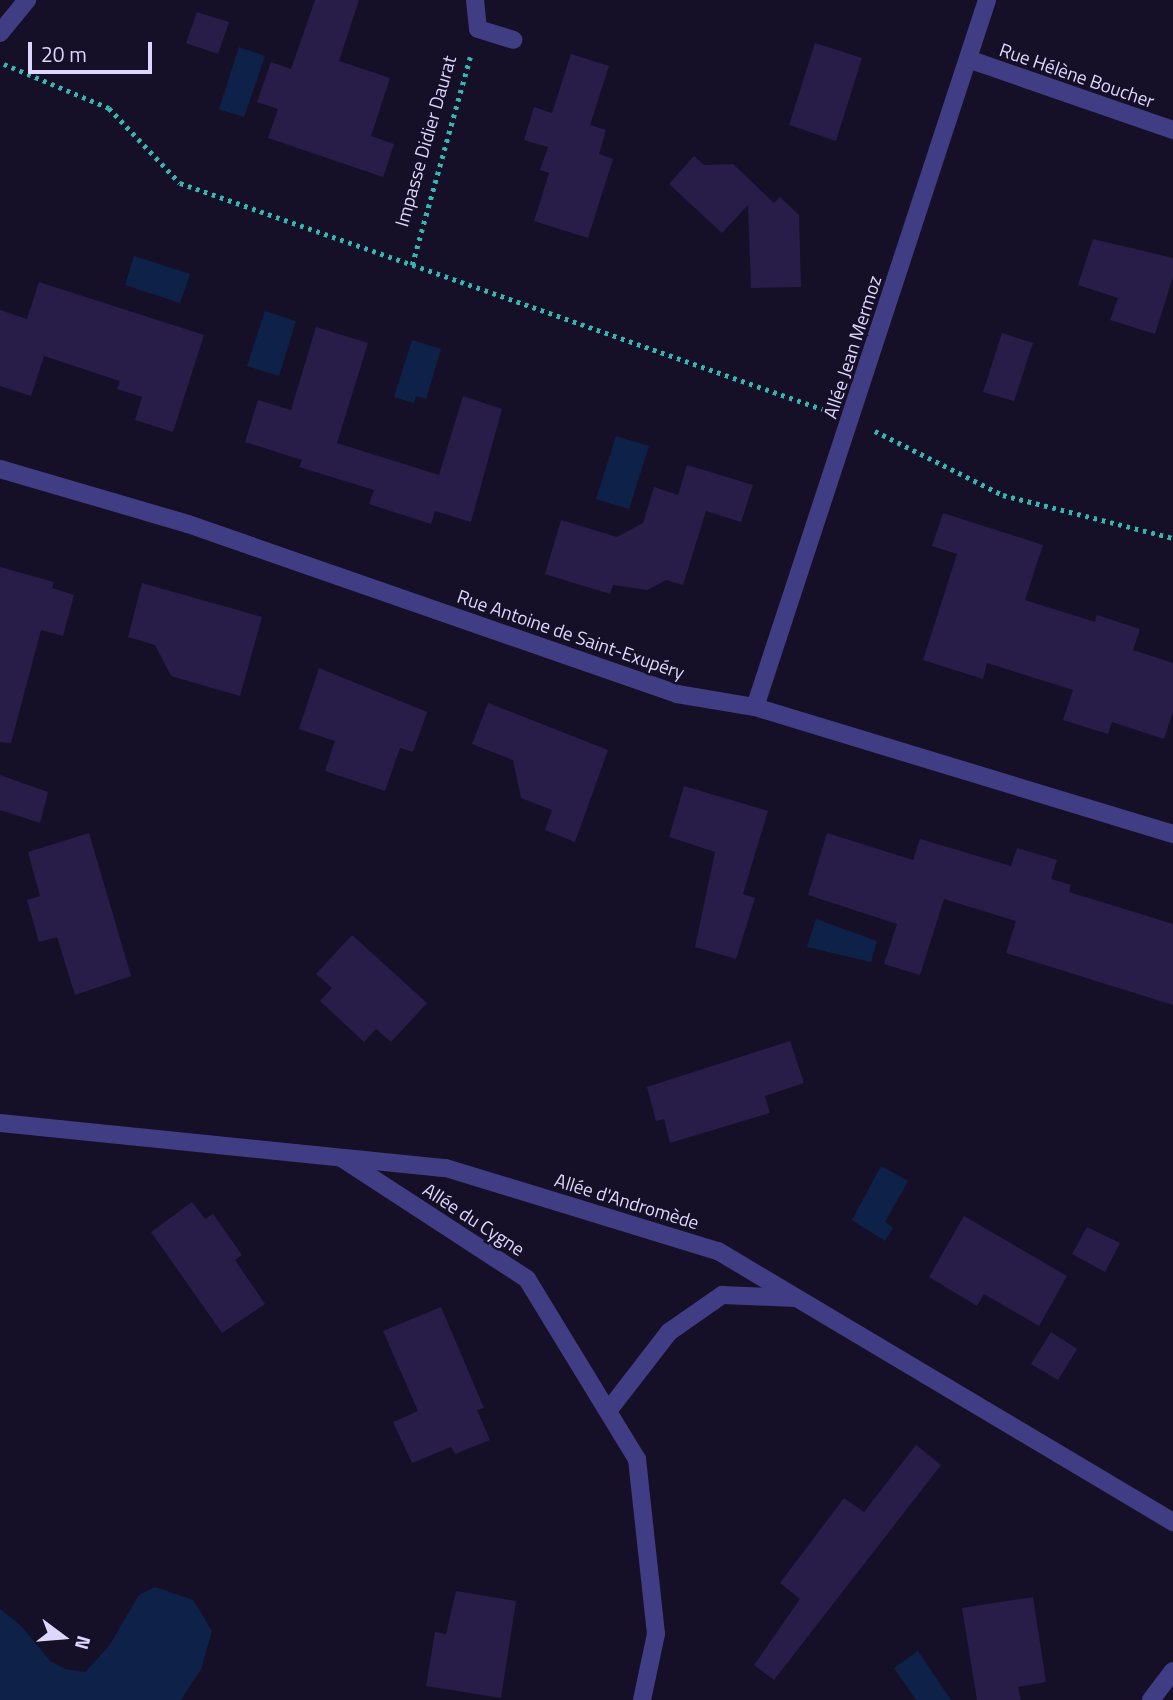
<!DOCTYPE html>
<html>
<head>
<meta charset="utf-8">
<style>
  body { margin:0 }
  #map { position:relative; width:1173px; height:1700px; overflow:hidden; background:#151027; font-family:"Titillium Web",sans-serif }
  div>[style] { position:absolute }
  .water>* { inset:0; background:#0e2249 }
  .building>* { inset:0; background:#271d48 }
  .path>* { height:4.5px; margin-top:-2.25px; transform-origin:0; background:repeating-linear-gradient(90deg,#33b7b2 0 3.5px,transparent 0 8.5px) }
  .minor>* { height:18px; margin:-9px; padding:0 9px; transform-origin:9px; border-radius:9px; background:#413d85 }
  span { translate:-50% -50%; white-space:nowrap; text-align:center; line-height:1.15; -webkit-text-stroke:5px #151027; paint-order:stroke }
  .street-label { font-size:19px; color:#ddd7fe }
  .north { position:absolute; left:28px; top:1602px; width:70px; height:70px; -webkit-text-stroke:5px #151027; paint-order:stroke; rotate:106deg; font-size:19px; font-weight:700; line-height:28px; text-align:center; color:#ddd7fe }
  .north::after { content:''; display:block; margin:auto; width:24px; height:32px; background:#ddd7fe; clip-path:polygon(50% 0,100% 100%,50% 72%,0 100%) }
  .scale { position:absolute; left:28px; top:42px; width:124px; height:32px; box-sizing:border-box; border:4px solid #ddd7fe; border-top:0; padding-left:9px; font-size:21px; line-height:24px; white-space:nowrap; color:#ddd7fe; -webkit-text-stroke:5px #151027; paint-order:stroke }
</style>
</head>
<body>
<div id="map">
  <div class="water">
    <div style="clip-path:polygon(239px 47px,265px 56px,244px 117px,219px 109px)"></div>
    <div style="clip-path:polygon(134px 256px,190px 274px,180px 303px,125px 285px)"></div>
    <div style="clip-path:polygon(265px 311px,296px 321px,279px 376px,247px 366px)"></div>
    <div style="clip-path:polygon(412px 340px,441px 349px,426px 399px,416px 396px,414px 403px,394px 397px)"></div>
    <div style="clip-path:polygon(616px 436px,649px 446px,629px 509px,596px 499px)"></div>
    <div style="clip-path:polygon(816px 919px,877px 941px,871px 962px,807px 947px)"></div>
    <div style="clip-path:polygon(881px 1166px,908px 1181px,885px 1222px,893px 1228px,885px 1241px,852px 1220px)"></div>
    <div style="clip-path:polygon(155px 1587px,193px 1600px,212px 1631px,201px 1669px,181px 1700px,0 1700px,0 1609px,21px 1626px,50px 1661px,65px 1669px,85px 1672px,109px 1646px,139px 1595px)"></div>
    <div style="clip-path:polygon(918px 1651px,951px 1700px,916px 1700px,894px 1668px)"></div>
  </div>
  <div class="building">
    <div style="clip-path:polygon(315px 0,359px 0,339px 61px,390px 78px,371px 136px,394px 144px,383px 177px,268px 138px,278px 109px,257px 102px,271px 62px,291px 69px)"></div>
    <div style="clip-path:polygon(197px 12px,229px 22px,218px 54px,186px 43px)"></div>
    <div style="clip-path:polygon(815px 43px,862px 58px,836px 141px,789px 125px)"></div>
    <div style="clip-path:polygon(571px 54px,609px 66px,590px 125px,606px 130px,599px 154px,613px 159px,588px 238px,534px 221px,549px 173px,540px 170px,548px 147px,524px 140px,534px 107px,552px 113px)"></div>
    <div style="clip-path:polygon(694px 156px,704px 165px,733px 164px,774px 203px,780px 197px,799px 215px,801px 287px,751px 288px,748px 205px,722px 233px,669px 184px)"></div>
    <div style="clip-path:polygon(1093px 239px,1173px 258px,1173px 277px,1155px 334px,1110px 320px,1118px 298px,1078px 285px)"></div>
    <div style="clip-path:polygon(39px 282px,204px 335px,173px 432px,135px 420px,142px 397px,117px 389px,120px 381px,44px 356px,31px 396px,0 386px,0 310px,27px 319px)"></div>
    <div style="clip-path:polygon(316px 327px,368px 343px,337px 443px,439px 475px,463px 396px,502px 409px,471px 522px,435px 511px,431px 524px,369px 504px,374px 490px,299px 467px,302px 460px,245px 442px,258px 400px,291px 410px)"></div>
    <div style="clip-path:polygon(1002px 333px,1033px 343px,1014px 401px,983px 392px)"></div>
    <div style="clip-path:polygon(687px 465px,753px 485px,741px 522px,706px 511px,683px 585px,666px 580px,647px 590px,613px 585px,610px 594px,545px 574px,561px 520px,617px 537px,643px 523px,654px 487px,678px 495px)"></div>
    <div style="clip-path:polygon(943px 513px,1043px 545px,1025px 600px,1095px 622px,1097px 615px,1140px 629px,1133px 650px,1173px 663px,1173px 712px,1164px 739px,1112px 722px,1108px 734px,1063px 720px,1073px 690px,987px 663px,983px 679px,923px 660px,957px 554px,932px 546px)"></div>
    <div style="clip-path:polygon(0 567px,54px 582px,52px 588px,74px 595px,63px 636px,41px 630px,11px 743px,0 742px)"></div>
    <div style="clip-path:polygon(142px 583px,262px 617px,240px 696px,171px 676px,155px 645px,128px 637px)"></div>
    <div style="clip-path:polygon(319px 668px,427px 712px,413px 752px,400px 748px,385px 791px,325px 771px,335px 741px,299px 729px)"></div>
    <div style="clip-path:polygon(488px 703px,608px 750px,575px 842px,545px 830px,552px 810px,521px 798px,513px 760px,472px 744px)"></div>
    <div style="clip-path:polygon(0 775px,48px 792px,40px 823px,0 810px)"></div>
    <div style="clip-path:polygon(684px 786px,768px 811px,743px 894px,755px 898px,736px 959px,695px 947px,715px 852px,669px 837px)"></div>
    <div style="clip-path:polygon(89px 833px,131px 976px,75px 995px,57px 937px,39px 942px,27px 900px,40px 896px,28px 852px)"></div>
    <div style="clip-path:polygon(827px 833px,913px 860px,920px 839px,1011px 866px,1017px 848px,1057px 860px,1051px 879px,1071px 885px,1069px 892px,1173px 924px,1173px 1005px,1006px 953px,1016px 921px,944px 899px,920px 975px,884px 964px,897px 924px,808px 895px)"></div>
    <div style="clip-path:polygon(352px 935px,427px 1003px,391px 1042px,376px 1029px,364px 1042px,320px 1001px,332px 988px,316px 974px)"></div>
    <div style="clip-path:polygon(790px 1041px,804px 1083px,765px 1096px,770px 1113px,670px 1143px,664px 1119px,656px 1121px,647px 1087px)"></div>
    <div style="clip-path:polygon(192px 1202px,205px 1219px,213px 1214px,242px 1255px,235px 1260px,265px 1304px,222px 1333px,151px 1232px)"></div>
    <div style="clip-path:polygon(964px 1216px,1067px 1276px,1039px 1326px,984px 1294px,977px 1306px,929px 1277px)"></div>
    <div style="clip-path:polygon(1087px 1227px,1120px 1243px,1105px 1272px,1072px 1254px)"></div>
    <div style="clip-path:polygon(441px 1307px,484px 1408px,477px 1410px,490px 1440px,455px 1454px,451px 1447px,412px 1463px,393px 1422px,418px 1411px,383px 1331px)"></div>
    <div style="clip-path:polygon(1051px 1332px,1077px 1349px,1058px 1380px,1031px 1364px)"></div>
    <div style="clip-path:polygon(916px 1445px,941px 1465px,774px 1680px,754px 1665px,800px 1599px,780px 1583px,844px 1498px,864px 1512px)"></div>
    <div style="clip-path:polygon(456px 1591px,516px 1601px,501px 1698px,426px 1686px,435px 1632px,446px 1634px)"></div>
    <div style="clip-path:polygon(1033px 1597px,1046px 1682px,1018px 1687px,1021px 1700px,977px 1700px,962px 1608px)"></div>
  </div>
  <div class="path">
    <div style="left:4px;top:64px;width:114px;rotate:22.7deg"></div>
    <div style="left:109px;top:108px;width:103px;rotate:46.6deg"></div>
    <div style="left:180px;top:183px;width:681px;rotate:19.39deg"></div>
    <div style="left:412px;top:265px;width:216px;rotate:-74.4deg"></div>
    <div style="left:875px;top:431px;width:143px;rotate:26.6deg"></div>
    <div style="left:1003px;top:495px;width:175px;rotate:14.2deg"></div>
  </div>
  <div class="minor">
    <div style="left:475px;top:0;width:29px;rotate:84deg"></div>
    <div style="left:478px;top:29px;width:37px;rotate:17deg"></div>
    <div style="left:0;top:33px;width:43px;rotate:-50.7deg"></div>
    <div style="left:968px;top:59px;width:217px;rotate:19.1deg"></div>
    <div style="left:0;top:469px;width:196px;rotate:16.3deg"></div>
    <div style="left:188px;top:524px;width:518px;rotate:19.17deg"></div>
    <div style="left:677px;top:694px;width:79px;rotate:9.5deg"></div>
    <div style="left:755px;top:707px;width:437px;rotate:16.9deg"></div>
    <div style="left:755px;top:707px;width:744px;rotate:-71.83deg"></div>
    <div style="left:0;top:1123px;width:448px;rotate:5.8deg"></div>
    <div style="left:446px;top:1168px;width:284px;rotate:17deg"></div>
    <div style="left:718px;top:1251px;width:530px;rotate:30.78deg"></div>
    <div style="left:343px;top:1159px;width:220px;rotate:33.1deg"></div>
    <div style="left:527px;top:1279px;width:211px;rotate:58.6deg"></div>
    <div style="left:637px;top:1459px;width:176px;rotate:83.8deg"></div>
    <div style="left:656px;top:1634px;width:67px;rotate:102deg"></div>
    <div style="left:608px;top:1411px;width:100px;rotate:-52.3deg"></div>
    <div style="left:669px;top:1332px;width:65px;rotate:-34.9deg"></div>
    <div style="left:722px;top:1295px;width:74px;rotate:2.3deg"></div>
    <div style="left:1151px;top:1700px;width:36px;rotate:-53deg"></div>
  </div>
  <div class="street-label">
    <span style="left:1077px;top:75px;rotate:19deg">Rue Hélène Boucher</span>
    <span style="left:425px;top:141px;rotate:-74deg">Impasse Didier Daurat</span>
    <span style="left:852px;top:347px;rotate:-72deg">Allée Jean Mermoz</span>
    <span style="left:571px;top:634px;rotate:19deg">Rue Antoine de Saint-Exupéry</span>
    <span style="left:627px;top:1201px;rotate:17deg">Allée d'Andromède</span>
    <span style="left:474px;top:1219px;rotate:33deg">Allée du Cygne</span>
  </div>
  <div class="north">N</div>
  <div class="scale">20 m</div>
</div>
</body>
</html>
